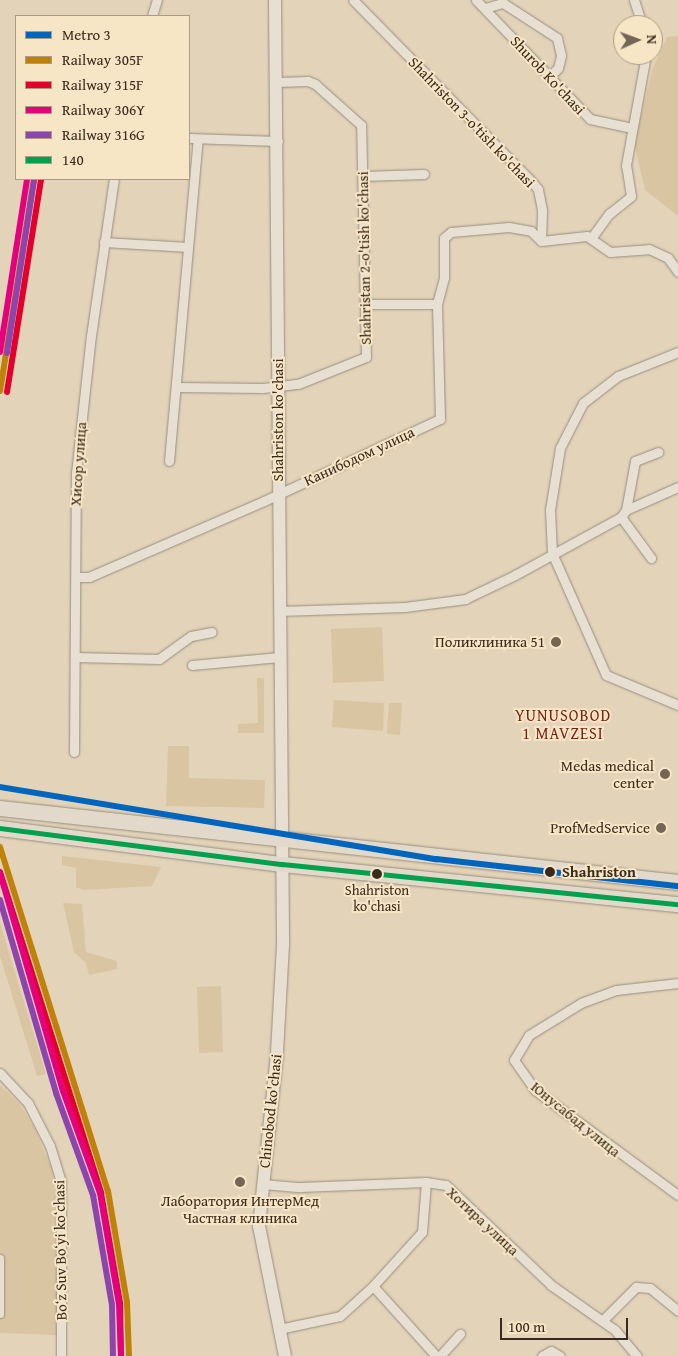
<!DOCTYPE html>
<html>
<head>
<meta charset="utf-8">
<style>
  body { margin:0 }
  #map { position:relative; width:678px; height:1356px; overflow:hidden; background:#e2d3b9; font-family:"Gentium Book Plus",serif }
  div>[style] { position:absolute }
  .green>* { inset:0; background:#dac5a2 }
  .roads { filter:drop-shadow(0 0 1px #988e7e) drop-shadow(0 0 1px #988e7e) }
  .pedestrian>* { height:7px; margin:-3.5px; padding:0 3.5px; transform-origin:3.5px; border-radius:3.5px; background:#e6dfd2 }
  .minor>* { height:9px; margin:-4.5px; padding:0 4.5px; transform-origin:4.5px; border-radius:4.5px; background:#e6dfd2 }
  .secondary>* { height:12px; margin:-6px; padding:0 6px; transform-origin:6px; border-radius:6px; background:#e6dfd2 }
  .primary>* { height:15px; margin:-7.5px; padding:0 7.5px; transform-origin:7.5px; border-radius:7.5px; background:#e2d9ca }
  .bus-1>* { height:5px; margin:-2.5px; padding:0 2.5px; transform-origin:2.5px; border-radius:2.5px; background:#03a04e }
  .rail-1>* { height:6px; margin:-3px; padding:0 3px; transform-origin:3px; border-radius:3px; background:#be8109 }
  .rail-2>* { height:6px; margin:-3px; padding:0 3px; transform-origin:3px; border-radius:3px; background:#e4002b }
  .rail-3>* { height:6px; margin:-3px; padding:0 3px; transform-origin:3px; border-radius:3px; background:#e5007d }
  .rail-4>* { height:6px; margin:-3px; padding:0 3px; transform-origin:3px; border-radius:3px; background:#8e44ad }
  .metro-1>* { height:6px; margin:-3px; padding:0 3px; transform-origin:3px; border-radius:3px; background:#0065bd }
  .dots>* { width:14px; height:14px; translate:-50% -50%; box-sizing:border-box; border:2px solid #f7e6c6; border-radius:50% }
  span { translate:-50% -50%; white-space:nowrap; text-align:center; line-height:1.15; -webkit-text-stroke:4px #f7e6c6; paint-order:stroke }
  .bus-label { font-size:14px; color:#392a1d }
  .street-label { font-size:15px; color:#392a1d }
  .poi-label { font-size:15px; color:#392a1d }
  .right { translate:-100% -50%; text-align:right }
  .stop-label { font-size:15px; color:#392a1d; font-weight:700 }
  .left { translate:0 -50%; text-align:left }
  .neighbourhood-label { font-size:16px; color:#7a1f14; letter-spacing:1px }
  .legend { position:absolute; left:15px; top:15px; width:175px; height:165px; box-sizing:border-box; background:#f7e6c6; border:1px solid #ab9b82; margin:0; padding:6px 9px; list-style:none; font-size:15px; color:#392a1d }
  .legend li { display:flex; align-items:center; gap:10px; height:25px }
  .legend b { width:25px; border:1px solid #ab9b82 }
  .north { position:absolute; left:613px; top:15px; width:50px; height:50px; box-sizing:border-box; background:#f7e6c6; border:1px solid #ab9b82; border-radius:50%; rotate:88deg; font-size:14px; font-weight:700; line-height:20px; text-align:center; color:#392a1d }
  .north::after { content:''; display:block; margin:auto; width:18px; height:22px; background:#746554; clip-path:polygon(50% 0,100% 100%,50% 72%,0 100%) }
  .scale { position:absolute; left:500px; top:1318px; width:128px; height:22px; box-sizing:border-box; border:2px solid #392a1d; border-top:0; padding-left:6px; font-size:15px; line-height:18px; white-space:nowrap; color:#392a1d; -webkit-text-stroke:4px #f7e6c6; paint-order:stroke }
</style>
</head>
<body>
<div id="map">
  <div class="green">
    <div style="clip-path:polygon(678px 36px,678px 216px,645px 190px,634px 143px,653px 68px,667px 37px)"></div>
    <div style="clip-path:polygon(382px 627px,384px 681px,333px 683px,331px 629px)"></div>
    <div style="clip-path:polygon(257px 678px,264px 678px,264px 733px,238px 733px,238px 724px,258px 723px)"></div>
    <div style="clip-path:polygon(334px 700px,384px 703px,383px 731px,332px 727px)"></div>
    <div style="clip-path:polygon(389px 703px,402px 703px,400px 735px,387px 734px)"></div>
    <div style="clip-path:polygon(168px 746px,189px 746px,189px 778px,265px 780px,264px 808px,166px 806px)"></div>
    <div style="clip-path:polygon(62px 856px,161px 867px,152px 886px,83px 890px,76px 887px,76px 868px,62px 865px)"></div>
    <div style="clip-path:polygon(63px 903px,82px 904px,86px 952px,117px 961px,117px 969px,89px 975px,86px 963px,74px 952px)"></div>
    <div style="clip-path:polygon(0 923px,13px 966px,46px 1074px,37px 1076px,0 956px)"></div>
    <div style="clip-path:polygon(221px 986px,223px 1052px,199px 1053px,197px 987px)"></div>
    <div style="clip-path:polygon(0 1085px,18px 1102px,34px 1127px,52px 1170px,57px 1212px,58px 1335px,0 1333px)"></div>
  </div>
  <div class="roads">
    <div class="pedestrian">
      <div style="left:0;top:1258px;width:56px;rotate:90deg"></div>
    </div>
    <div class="minor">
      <div style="left:476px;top:0;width:165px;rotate:46.2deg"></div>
      <div style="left:590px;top:119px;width:43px;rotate:12.1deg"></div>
      <div style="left:634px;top:0;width:26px;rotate:72deg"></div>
      <div style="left:485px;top:8px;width:19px;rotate:-16deg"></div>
      <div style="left:503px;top:3px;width:64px;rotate:32.9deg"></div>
      <div style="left:557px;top:38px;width:18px;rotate:77deg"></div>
      <div style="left:561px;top:56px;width:12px;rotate:104deg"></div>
      <div style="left:558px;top:68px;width:13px;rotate:135deg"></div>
      <div style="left:152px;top:16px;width:17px;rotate:-73deg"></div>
      <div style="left:189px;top:138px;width:89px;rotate:1.9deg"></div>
      <div style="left:363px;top:176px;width:61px;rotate:-1.9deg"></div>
      <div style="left:592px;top:237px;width:29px;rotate:-54deg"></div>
      <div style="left:609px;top:214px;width:28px;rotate:-39deg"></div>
      <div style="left:631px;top:196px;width:31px;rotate:-99deg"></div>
      <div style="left:626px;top:165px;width:112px;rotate:-79.7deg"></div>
      <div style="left:541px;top:241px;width:46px;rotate:-6.2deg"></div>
      <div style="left:587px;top:236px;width:28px;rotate:35deg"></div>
      <div style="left:610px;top:252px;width:39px;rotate:-4deg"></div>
      <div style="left:649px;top:249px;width:21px;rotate:25deg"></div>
      <div style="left:668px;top:258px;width:17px;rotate:54deg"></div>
      <div style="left:104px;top:242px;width:84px;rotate:3.4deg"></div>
      <div style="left:366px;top:304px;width:71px"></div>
      <div style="left:678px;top:352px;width:65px;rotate:158.2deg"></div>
      <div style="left:618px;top:376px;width:44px;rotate:142.4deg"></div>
      <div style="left:583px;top:403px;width:51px;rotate:117.1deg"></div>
      <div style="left:560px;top:448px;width:63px;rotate:99.2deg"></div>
      <div style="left:550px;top:510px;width:43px;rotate:87.3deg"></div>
      <div style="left:552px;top:553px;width:133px;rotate:66.1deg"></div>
      <div style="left:606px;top:675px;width:78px;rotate:22.6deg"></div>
      <div style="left:177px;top:387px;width:86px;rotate:0.7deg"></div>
      <div style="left:263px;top:388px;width:35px;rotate:-7deg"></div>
      <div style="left:298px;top:384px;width:73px;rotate:-21.7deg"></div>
      <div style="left:366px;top:357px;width:232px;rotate:-91.2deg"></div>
      <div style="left:361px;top:125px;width:62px;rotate:-138.3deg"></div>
      <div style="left:315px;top:84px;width:8px;rotate:-157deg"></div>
      <div style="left:308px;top:81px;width:31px;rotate:178deg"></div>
      <div style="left:169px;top:461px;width:323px;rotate:-84.9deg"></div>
      <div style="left:626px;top:510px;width:50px;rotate:-79.6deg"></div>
      <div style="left:635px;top:461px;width:25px;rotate:-21deg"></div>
      <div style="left:621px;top:517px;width:51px;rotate:53.8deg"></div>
      <div style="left:76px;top:577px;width:13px"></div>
      <div style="left:89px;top:577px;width:191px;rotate:-23.5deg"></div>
      <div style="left:264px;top:501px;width:194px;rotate:-25deg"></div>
      <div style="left:440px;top:419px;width:115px;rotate:-91.5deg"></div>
      <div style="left:437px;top:304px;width:28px;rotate:-75deg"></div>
      <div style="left:444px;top:277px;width:39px;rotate:-90deg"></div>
      <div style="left:444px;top:238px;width:9px;rotate:-41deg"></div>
      <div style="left:451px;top:232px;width:58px;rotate:-4.9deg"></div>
      <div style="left:509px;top:227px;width:22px;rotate:10deg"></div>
      <div style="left:531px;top:231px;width:14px;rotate:45deg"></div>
      <div style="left:541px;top:241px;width:31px;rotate:-88deg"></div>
      <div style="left:542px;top:210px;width:21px;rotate:-101deg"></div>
      <div style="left:538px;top:189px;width:9px;rotate:-131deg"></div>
      <div style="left:532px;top:182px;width:255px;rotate:-134.5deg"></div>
      <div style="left:279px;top:611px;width:126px;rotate:-1.8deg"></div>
      <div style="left:405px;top:607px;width:61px;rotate:-7.6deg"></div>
      <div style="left:465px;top:599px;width:55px;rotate:-25.6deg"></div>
      <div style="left:515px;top:575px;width:121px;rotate:-28.7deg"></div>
      <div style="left:621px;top:517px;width:9px;rotate:-54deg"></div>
      <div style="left:626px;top:510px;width:57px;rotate:-23.9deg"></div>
      <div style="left:75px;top:657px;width:84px;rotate:1.4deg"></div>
      <div style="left:159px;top:659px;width:39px;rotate:-36deg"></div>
      <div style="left:191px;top:636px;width:21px;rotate:-11deg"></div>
      <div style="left:192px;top:665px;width:88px;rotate:-5.2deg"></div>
      <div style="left:74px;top:752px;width:279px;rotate:-89.6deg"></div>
      <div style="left:76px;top:473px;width:138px;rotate:-83.8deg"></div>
      <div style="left:91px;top:336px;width:159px;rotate:-81.7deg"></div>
      <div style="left:678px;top:983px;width:62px;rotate:173.6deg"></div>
      <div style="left:616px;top:990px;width:37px;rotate:160deg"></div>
      <div style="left:581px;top:1003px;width:61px;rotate:148.4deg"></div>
      <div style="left:529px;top:1035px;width:29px;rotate:121deg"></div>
      <div style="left:514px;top:1060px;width:37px;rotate:55deg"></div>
      <div style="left:535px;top:1090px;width:177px;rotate:36.3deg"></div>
      <div style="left:0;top:1073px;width:41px;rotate:47deg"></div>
      <div style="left:28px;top:1103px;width:48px;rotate:62.9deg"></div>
      <div style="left:50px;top:1146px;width:37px;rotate:73deg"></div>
      <div style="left:61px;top:1181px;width:175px;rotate:90deg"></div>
      <div style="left:262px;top:1184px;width:38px;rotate:5deg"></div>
      <div style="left:300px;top:1187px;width:126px;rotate:-2.3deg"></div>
      <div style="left:426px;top:1182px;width:20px;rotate:9deg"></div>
      <div style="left:446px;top:1185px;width:145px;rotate:43.6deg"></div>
      <div style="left:551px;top:1285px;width:78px;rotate:35.1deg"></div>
      <div style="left:615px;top:1330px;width:34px;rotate:50deg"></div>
      <div style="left:373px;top:1286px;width:94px;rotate:48deg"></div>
      <div style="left:603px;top:1320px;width:47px;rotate:-45deg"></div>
      <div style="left:636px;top:1287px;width:14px;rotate:4deg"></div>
      <div style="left:650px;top:1288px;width:36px;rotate:39deg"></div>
      <div style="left:279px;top:1329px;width:62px;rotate:-12deg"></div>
      <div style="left:340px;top:1316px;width:45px;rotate:-42.3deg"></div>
      <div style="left:373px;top:1286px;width:73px;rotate:-47.8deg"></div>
      <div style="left:422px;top:1232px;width:50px;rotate:-85.4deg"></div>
      <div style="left:440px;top:1356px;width:30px;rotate:-48deg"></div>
      <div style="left:542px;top:1356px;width:10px;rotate:-29deg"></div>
      <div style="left:551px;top:1351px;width:10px;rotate:29deg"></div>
    </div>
    <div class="secondary">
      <div style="left:275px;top:0;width:945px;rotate:89.51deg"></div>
      <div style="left:283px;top:945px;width:109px;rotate:93.2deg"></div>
      <div style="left:277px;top:1054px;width:173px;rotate:96deg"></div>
      <div style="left:259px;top:1226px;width:133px;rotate:78.7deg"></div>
    </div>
    <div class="primary">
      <div style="left:0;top:808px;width:682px;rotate:6.23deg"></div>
      <div style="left:0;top:828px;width:284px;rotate:7.3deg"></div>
      <div style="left:282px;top:864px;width:398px;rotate:5.8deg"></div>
    </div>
  </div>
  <div class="bus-1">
    <div style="left:0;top:828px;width:284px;rotate:7.3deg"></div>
    <div style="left:282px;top:864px;width:398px;rotate:5.8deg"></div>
  </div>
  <div class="rail-1">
    <div style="left:0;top:391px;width:215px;rotate:-80.9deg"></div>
    <div style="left:0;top:847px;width:361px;rotate:72.6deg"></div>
    <div style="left:108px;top:1191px;width:113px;rotate:80.3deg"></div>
    <div style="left:127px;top:1302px;width:54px;rotate:87.9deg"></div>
  </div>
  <div class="rail-2">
    <div style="left:7px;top:392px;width:215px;rotate:-80.9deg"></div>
    <div style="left:0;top:872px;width:337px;rotate:72.5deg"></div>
    <div style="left:101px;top:1193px;width:112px;rotate:80.2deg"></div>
    <div style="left:120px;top:1303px;width:53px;rotate:88.9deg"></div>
  </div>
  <div class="rail-3">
    <div style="left:0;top:352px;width:175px;rotate:-81.1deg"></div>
    <div style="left:0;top:873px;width:227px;rotate:73.9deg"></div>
    <div style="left:63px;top:1091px;width:109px;rotate:70.1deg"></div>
    <div style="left:100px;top:1193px;width:113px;rotate:80.3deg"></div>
    <div style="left:119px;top:1304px;width:52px;rotate:87.8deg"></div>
  </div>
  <div class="rail-4">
    <div style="left:7px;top:353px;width:175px;rotate:-81.1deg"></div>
    <div style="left:0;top:900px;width:201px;rotate:73.8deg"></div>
    <div style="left:56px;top:1093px;width:109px;rotate:70.1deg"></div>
    <div style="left:93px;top:1195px;width:112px;rotate:80.2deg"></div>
    <div style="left:112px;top:1305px;width:51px;rotate:88.9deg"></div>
  </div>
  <div class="metro-1">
    <div style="left:0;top:787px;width:442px;rotate:9.4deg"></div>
    <div style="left:436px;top:859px;width:244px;rotate:6.4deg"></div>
  </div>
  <div class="dots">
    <div style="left:556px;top:642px;background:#746554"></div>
    <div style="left:665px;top:774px;background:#746554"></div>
    <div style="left:661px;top:828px;background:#746554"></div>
    <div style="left:550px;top:872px;background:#392a1d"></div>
    <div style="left:377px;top:874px;background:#392a1d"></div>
    <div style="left:240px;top:1182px;background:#746554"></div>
  </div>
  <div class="bus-label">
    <span style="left:377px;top:898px">Shahriston<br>ko'chasi</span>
  </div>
  <div class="street-label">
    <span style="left:548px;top:75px;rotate:47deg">Shurob Ko'chasi</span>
    <span style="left:472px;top:122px;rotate:46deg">Shahriston 3-o'tish ko'chasi</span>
    <span style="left:364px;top:258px;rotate:-91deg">Shahristan 2-o'tish ko'chasi</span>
    <span style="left:278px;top:420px;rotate:-90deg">Shahriston ko'chasi</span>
    <span style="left:359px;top:456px;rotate:-25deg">Канибодом улица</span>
    <span style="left:78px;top:464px;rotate:-86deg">Хисор улица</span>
    <span style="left:270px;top:1111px;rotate:-84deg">Chinobod ko'chasi</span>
    <span style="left:576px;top:1119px;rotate:39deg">Юнусабад улица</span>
    <span style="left:483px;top:1221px;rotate:43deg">Хотира улица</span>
    <span style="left:60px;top:1250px;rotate:-91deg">Boʻz Suv Boʻyi koʻchasi</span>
  </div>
  <div class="poi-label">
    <span class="right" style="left:545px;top:642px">Поликлиника 51</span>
    <span class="right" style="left:654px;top:774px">Medas medical<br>center</span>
    <span class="right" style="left:650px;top:828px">ProfMedService</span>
    <span style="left:240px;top:1209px">Лаборатория ИнтерМед<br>Частная клиника</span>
  </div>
  <div class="stop-label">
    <span class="left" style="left:562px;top:872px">Shahriston</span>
  </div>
  <div class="neighbourhood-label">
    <span style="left:563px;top:724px">YUNUSOBOD<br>1 MAVZESI</span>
  </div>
  <ul class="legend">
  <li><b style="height:6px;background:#0065bd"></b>Metro 3</li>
  <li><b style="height:6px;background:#be8109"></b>Railway 305F</li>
  <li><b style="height:6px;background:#e4002b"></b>Railway 315F</li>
  <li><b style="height:6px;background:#e5007d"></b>Railway 306Y</li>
  <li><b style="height:6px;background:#8e44ad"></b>Railway 316G</li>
  <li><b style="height:6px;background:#03a04e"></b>140</li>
  </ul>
  <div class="north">N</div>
  <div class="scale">100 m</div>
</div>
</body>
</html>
